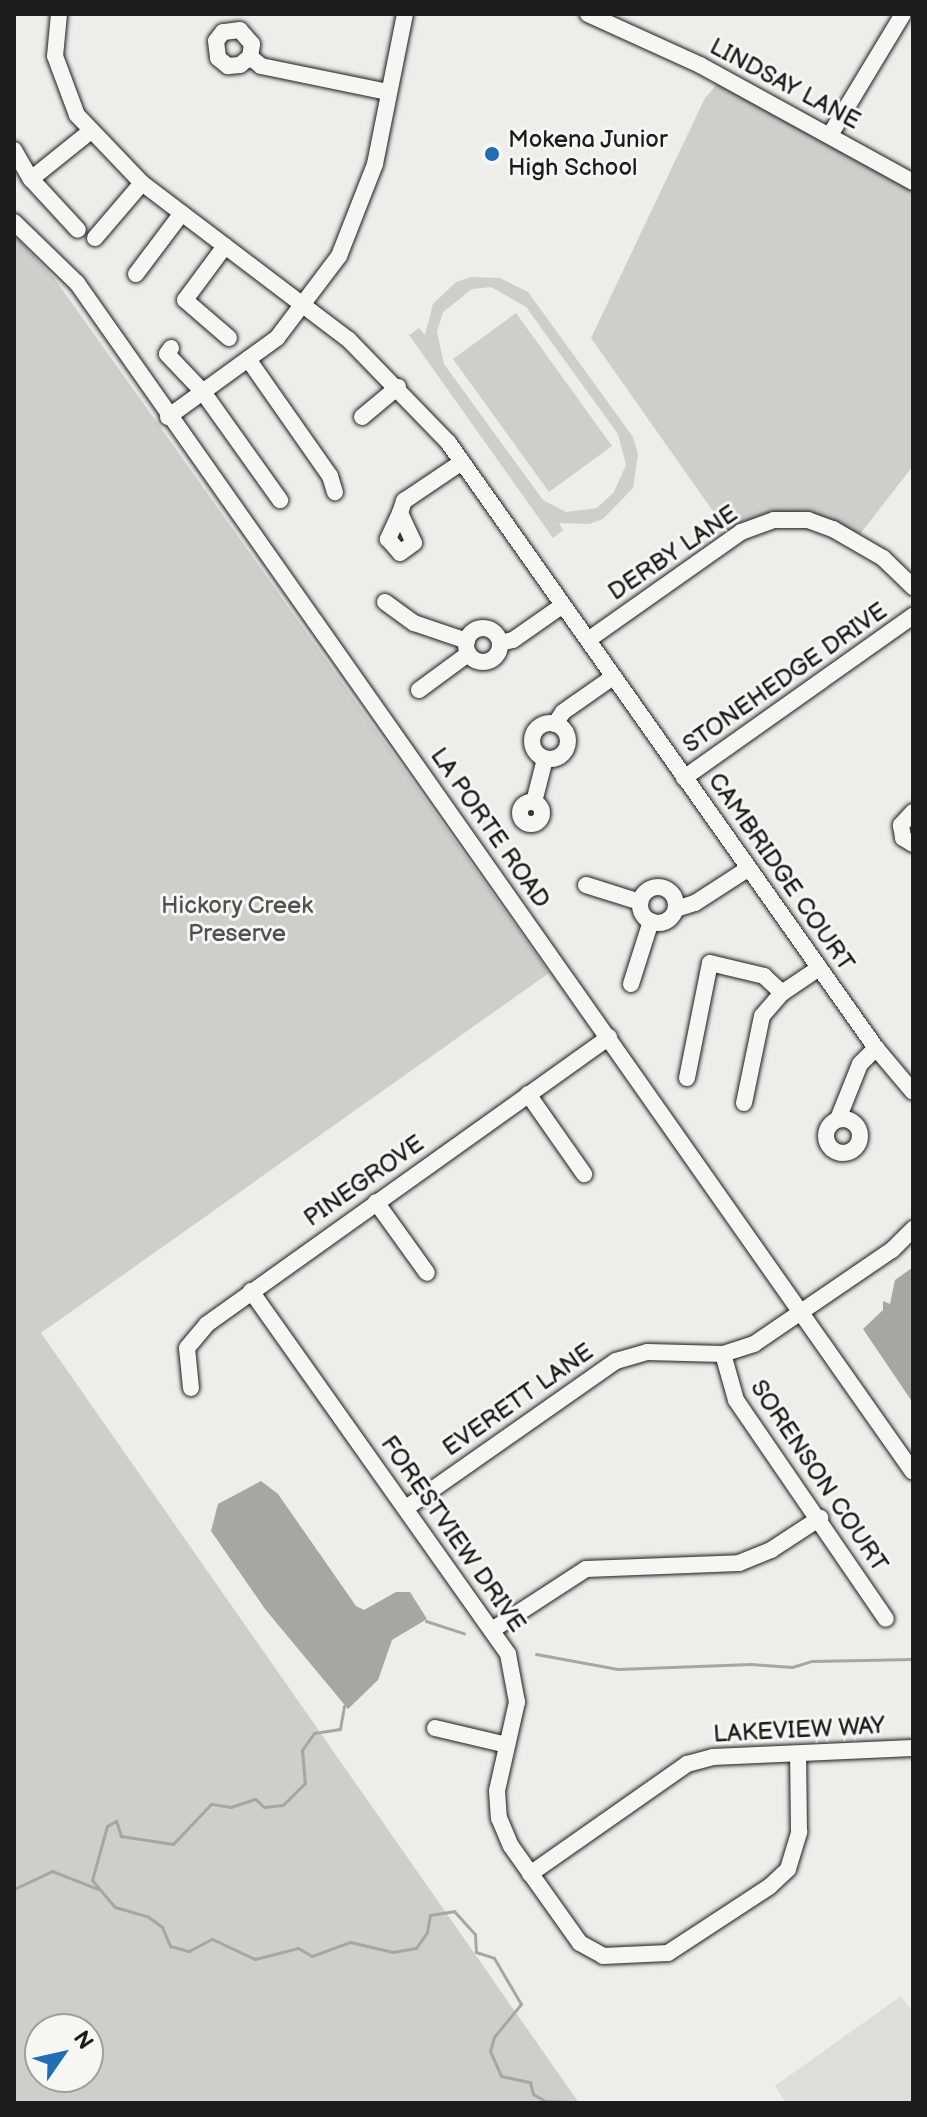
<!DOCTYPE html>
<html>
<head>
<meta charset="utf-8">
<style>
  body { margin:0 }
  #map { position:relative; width:927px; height:2117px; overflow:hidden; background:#edede9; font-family:"Balsamiq Sans",sans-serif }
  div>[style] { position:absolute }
  .built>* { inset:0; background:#ddddda }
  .green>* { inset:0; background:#cececb }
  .water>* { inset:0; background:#a6a6a3 }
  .stream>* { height:3px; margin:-1.5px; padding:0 1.5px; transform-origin:1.5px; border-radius:1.5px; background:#a6a6a3 }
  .roads { filter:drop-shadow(0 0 2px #1c1c1c) drop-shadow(0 0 2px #1c1c1c) }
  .minor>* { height:16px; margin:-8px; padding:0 8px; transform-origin:8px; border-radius:8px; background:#f6f6f2 }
  .minor>.ring { margin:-8px; padding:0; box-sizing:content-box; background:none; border:16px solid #f6f6f2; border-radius:50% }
  .dots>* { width:22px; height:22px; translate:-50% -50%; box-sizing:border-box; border:4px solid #f6f6f2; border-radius:50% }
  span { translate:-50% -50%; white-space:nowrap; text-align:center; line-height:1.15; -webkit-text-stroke:6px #f6f6f2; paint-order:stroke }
  .street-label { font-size:24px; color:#1c1c1c }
  .poi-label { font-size:24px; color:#1c1c1c }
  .left { translate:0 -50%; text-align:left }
  .park-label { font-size:24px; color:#515151 }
  .frame { position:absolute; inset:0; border:16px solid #1c1c1c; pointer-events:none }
  .north { position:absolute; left:24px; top:2013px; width:80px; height:80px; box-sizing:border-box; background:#f6f6f2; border:2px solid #9f9f9c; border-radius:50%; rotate:56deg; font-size:22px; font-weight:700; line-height:32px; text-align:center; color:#1c1c1c }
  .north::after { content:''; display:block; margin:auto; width:28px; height:36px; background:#1f6fb2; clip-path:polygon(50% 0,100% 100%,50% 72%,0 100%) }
</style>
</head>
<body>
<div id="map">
  <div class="built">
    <div style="clip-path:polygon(901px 1996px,913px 2013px,913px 2103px,786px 2103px,775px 2086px)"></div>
  </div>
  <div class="green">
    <div style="clip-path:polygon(718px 83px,913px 189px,913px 466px,860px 534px,805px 511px,765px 514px,727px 531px,591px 338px,705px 98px)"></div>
    <div style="clip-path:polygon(evenodd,14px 235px,54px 278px,549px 973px,41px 1333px,579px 2103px,14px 2103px,14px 235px,40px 2029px,88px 2029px,88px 2077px,40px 2077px,40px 2029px)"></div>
    <div style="clip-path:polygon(evenodd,472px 277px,500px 278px,528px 292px,633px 437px,638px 454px,633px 488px,603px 519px,589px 524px,559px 523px,563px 530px,553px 538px,409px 335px,419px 328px,425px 335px,433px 304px,456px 282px,472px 277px,491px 287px,526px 307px,618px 434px,626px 465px,614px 492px,597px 508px,566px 512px,543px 500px,444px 364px,437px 332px,443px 312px,472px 289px,491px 287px)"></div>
    <div style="clip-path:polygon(516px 313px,612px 446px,549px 492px,453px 359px)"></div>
  </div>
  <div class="water">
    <div style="clip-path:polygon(912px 1268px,913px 1269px,913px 1403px,863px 1329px,883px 1310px,883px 1301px,890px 1304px,895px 1280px)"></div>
    <div style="clip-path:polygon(261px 1481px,278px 1494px,356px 1606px,364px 1610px,396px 1592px,410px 1592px,427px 1619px,392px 1640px,378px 1680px,348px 1709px,265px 1609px,211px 1531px,218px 1504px)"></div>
  </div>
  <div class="stream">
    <div style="left:426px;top:1621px;width:40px;rotate:18deg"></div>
    <div style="left:536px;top:1654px;width:83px;rotate:10.4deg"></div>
    <div style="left:618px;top:1669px;width:133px;rotate:-2.2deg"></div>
    <div style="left:751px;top:1664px;width:41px;rotate:4.2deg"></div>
    <div style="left:792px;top:1667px;width:21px;rotate:-17deg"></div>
    <div style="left:812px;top:1661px;width:101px;rotate:-1.1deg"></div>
    <div style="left:344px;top:1706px;width:23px;rotate:100deg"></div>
    <div style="left:340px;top:1729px;width:26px;rotate:171deg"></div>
    <div style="left:314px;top:1733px;width:21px;rotate:125deg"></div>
    <div style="left:302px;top:1750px;width:33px;rotate:85deg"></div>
    <div style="left:305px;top:1783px;width:31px;rotate:135deg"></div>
    <div style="left:283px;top:1805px;width:19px;rotate:174deg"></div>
    <div style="left:264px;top:1807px;width:12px;rotate:-138deg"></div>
    <div style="left:255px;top:1799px;width:25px;rotate:162deg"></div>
    <div style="left:231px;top:1807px;width:20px;rotate:-171deg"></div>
    <div style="left:211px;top:1804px;width:55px;rotate:133.5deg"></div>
    <div style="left:173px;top:1844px;width:53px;rotate:-171.3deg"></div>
    <div style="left:121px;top:1836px;width:16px;rotate:-108deg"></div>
    <div style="left:116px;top:1821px;width:10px;rotate:151deg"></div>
    <div style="left:107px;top:1826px;width:56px;rotate:105.5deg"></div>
    <div style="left:92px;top:1880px;width:35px;rotate:50deg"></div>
    <div style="left:115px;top:1907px;width:33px;rotate:16deg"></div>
    <div style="left:147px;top:1916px;width:19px;rotate:36deg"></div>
    <div style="left:162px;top:1927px;width:21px;rotate:67deg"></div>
    <div style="left:170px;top:1946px;width:20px;rotate:15deg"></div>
    <div style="left:189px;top:1951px;width:26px;rotate:-28deg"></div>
    <div style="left:212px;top:1939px;width:47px;rotate:24.9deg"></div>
    <div style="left:255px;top:1959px;width:44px;rotate:-14.3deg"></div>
    <div style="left:298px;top:1948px;width:16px;rotate:30deg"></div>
    <div style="left:312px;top:1956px;width:40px;rotate:-20.2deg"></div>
    <div style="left:350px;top:1942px;width:44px;rotate:13.1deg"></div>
    <div style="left:393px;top:1952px;width:23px;rotate:-10deg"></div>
    <div style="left:416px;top:1948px;width:19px;rotate:-55deg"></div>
    <div style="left:427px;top:1932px;width:17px;rotate:-80deg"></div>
    <div style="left:430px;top:1915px;width:24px;rotate:-9deg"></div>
    <div style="left:454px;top:1911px;width:31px;rotate:48deg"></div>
    <div style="left:475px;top:1934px;width:18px;rotate:87deg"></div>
    <div style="left:476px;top:1952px;width:19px;rotate:18deg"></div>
    <div style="left:494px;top:1958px;width:53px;rotate:59.6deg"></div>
    <div style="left:521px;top:2004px;width:43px;rotate:129.3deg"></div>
    <div style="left:494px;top:2037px;width:15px;rotate:106deg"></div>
    <div style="left:490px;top:2051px;width:27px;rotate:66deg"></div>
    <div style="left:501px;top:2076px;width:30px;rotate:12deg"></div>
    <div style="left:530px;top:2082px;width:12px;rotate:76deg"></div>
    <div style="left:533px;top:2094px;width:14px;rotate:30deg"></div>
    <div style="left:545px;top:2101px;width:53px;rotate:2.2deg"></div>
    <div style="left:14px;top:1889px;width:42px;rotate:-25.3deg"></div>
    <div style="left:52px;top:1871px;width:49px;rotate:21.4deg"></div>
  </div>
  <div class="roads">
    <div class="minor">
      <div style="left:59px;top:14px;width:42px;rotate:95.4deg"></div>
      <div style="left:55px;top:56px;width:63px;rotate:69.6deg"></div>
      <div style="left:77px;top:115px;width:94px;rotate:46.3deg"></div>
      <div style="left:142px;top:183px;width:260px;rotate:37.2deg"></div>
      <div style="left:349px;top:340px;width:142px;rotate:45.9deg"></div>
      <div style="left:448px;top:442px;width:742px;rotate:54.77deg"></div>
      <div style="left:876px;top:1048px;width:57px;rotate:49.9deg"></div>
      <div style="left:588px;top:14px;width:123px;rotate:24.5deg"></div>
      <div style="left:700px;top:65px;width:243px;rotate:28.8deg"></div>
      <div style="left:250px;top:57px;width:13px;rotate:-81deg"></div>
      <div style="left:252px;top:44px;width:18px;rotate:-131deg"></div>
      <div style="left:240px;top:30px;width:17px;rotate:173deg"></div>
      <div style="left:223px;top:32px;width:11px;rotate:128deg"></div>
      <div style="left:216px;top:41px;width:17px;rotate:83deg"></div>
      <div style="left:218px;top:58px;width:13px;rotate:39deg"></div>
      <div style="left:228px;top:66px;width:12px;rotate:-5deg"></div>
      <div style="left:240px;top:65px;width:13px;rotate:-39deg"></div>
      <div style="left:250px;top:57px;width:14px;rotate:39deg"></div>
      <div style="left:261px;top:66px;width:130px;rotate:11.6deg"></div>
      <div style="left:830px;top:135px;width:141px;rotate:-58.9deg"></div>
      <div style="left:14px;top:150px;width:34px;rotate:60deg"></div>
      <div style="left:31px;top:179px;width:77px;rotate:-38.7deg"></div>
      <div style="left:31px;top:179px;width:69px;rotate:47.3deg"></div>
      <div style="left:14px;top:222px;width:88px;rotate:44.1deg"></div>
      <div style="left:77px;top:283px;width:1453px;rotate:54.89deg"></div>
      <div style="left:95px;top:238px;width:72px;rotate:-49.5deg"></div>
      <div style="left:225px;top:246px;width:67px;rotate:126.5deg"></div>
      <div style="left:185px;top:300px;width:58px;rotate:40.8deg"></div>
      <div style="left:136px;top:274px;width:76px;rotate:-53deg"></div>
      <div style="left:171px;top:348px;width:7px;rotate:124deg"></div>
      <div style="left:167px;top:354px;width:52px;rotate:46.5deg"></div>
      <div style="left:203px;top:392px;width:133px;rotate:54.5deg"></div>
      <div style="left:248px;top:359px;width:143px;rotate:55deg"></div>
      <div style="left:330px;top:476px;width:17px;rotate:73deg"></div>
      <div style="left:168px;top:417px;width:135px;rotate:-35.9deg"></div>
      <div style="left:277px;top:338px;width:103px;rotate:-52.9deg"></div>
      <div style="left:339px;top:256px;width:99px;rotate:-68.6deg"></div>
      <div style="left:375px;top:164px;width:153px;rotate:-78.7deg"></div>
      <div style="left:362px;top:417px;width:47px;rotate:-39.8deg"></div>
      <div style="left:400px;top:513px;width:29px;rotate:115deg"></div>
      <div style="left:388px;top:539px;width:18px;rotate:49deg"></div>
      <div style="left:400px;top:553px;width:17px;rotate:-36deg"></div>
      <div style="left:414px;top:543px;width:33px;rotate:-115deg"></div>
      <div style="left:400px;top:513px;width:13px;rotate:-72deg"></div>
      <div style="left:404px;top:501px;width:70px;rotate:-33.9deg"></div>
      <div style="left:385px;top:602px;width:36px;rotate:36deg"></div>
      <div style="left:414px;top:623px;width:56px;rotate:18.8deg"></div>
      <div class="ring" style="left:466px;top:628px;width:18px;height:18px"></div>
      <div style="left:588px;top:640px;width:187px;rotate:-35.2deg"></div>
      <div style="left:741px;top:532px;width:35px;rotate:-20deg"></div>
      <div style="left:774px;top:520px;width:34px"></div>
      <div style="left:808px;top:520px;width:27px;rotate:20deg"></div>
      <div style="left:833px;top:529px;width:58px;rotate:30.1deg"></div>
      <div style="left:883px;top:558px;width:42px;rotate:44deg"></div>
      <div style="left:500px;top:643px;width:13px;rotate:-13deg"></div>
      <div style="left:513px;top:640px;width:61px;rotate:-35deg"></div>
      <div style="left:419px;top:690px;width:61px;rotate:-36.3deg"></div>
      <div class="ring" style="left:532px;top:723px;width:20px;height:20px"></div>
      <div style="left:555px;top:724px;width:14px;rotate:-56deg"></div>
      <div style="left:563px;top:712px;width:61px;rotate:-35deg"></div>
      <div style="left:684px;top:778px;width:281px;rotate:-35.3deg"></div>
      <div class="ring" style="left:520px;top:802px;width:6px;height:6px"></div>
      <div style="left:534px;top:802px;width:44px;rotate:-75.7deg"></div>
      <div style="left:913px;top:812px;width:18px;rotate:133deg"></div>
      <div style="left:901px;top:825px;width:13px;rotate:81deg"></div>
      <div style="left:903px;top:838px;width:12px;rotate:31deg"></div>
      <div style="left:586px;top:885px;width:57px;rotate:17.5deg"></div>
      <div class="ring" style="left:640px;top:887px;width:20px;height:20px"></div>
      <div style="left:676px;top:909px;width:20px;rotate:-18deg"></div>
      <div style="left:695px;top:903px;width:64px;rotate:-32.9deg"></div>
      <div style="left:631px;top:984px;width:66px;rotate:-72.4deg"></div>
      <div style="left:687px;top:1078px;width:117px;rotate:-78.7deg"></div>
      <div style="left:710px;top:963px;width:56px;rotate:13.5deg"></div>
      <div style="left:764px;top:976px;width:25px;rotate:43deg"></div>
      <div style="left:528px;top:1094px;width:98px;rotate:55deg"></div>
      <div style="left:744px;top:1103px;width:89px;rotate:-78.3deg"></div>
      <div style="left:762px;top:1016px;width:30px;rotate:-49deg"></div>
      <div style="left:782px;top:993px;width:45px;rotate:-34deg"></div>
      <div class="ring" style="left:826px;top:1119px;width:18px;height:18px"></div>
      <div style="left:838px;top:1119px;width:59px;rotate:-68.2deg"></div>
      <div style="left:860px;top:1064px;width:23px;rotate:-45deg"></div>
      <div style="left:376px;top:1202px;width:87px;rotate:54.3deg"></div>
      <div style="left:251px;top:1291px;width:445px;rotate:54.7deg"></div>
      <div style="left:508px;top:1654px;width:49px;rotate:79.4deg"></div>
      <div style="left:517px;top:1702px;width:91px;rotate:102.7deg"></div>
      <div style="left:497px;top:1791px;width:27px;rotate:86deg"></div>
      <div style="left:499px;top:1818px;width:30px;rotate:67deg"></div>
      <div style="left:511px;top:1846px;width:119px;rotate:54.6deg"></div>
      <div style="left:580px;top:1943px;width:26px;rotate:29deg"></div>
      <div style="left:603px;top:1956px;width:65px;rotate:-2.6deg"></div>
      <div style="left:668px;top:1953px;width:121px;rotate:-33.2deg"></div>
      <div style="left:769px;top:1887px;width:26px;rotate:-43deg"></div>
      <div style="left:788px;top:1869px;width:39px;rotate:-73deg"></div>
      <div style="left:799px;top:1832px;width:78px;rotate:-90.7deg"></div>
      <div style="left:723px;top:1354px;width:48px;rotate:74.2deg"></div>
      <div style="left:736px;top:1400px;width:265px;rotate:55.6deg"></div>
      <div style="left:191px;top:1388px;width:40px;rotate:-95.7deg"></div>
      <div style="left:187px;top:1348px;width:31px;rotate:-50deg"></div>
      <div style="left:207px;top:1324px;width:494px;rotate:-35.5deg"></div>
      <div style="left:406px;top:1508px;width:256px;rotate:-35deg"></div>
      <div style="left:616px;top:1361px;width:32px;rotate:-16deg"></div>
      <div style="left:647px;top:1352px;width:76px;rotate:1.5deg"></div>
      <div style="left:723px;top:1354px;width:33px;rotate:-18deg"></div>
      <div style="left:754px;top:1344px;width:167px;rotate:-34.3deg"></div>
      <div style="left:892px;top:1250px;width:30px;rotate:-45deg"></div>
      <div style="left:492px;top:1630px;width:112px;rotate:-33deg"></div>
      <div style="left:586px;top:1569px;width:153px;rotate:-2.2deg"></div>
      <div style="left:739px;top:1563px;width:35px;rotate:-22deg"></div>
      <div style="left:771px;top:1550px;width:59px;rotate:-33.1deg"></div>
      <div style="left:435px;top:1728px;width:74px;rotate:13.3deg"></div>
      <div style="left:530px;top:1874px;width:192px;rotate:-35deg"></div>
      <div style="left:687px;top:1764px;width:27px;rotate:-15deg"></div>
      <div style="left:713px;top:1757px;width:200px;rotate:-2.6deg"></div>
    </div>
  </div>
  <div class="dots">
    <div style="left:492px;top:154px;background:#1f6fb2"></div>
  </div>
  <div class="street-label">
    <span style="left:785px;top:84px;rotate:28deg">LINDSAY LANE</span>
    <span style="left:673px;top:553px;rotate:-34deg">DERBY LANE</span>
    <span style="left:785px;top:678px;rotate:-35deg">STONEHEDGE DRIVE</span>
    <span style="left:490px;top:828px;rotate:55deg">LA PORTE ROAD</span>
    <span style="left:781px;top:872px;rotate:55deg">CAMBRIDGE COURT</span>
    <span style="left:364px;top:1181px;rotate:-35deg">PINEGROVE</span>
    <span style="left:518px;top:1400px;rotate:-35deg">EVERETT LANE</span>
    <span style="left:819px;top:1476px;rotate:56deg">SORENSON COURT</span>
    <span style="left:453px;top:1534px;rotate:55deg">FORESTVIEW DRIVE</span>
    <span style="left:799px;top:1730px;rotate:-3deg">LAKEVIEW WAY</span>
  </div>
  <div class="poi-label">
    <span class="left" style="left:508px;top:154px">Mokena Junior<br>High School</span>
  </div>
  <div class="park-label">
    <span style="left:237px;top:920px">Hickory Creek<br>Preserve</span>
  </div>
  <div class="frame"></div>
  <div class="north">N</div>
</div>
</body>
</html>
